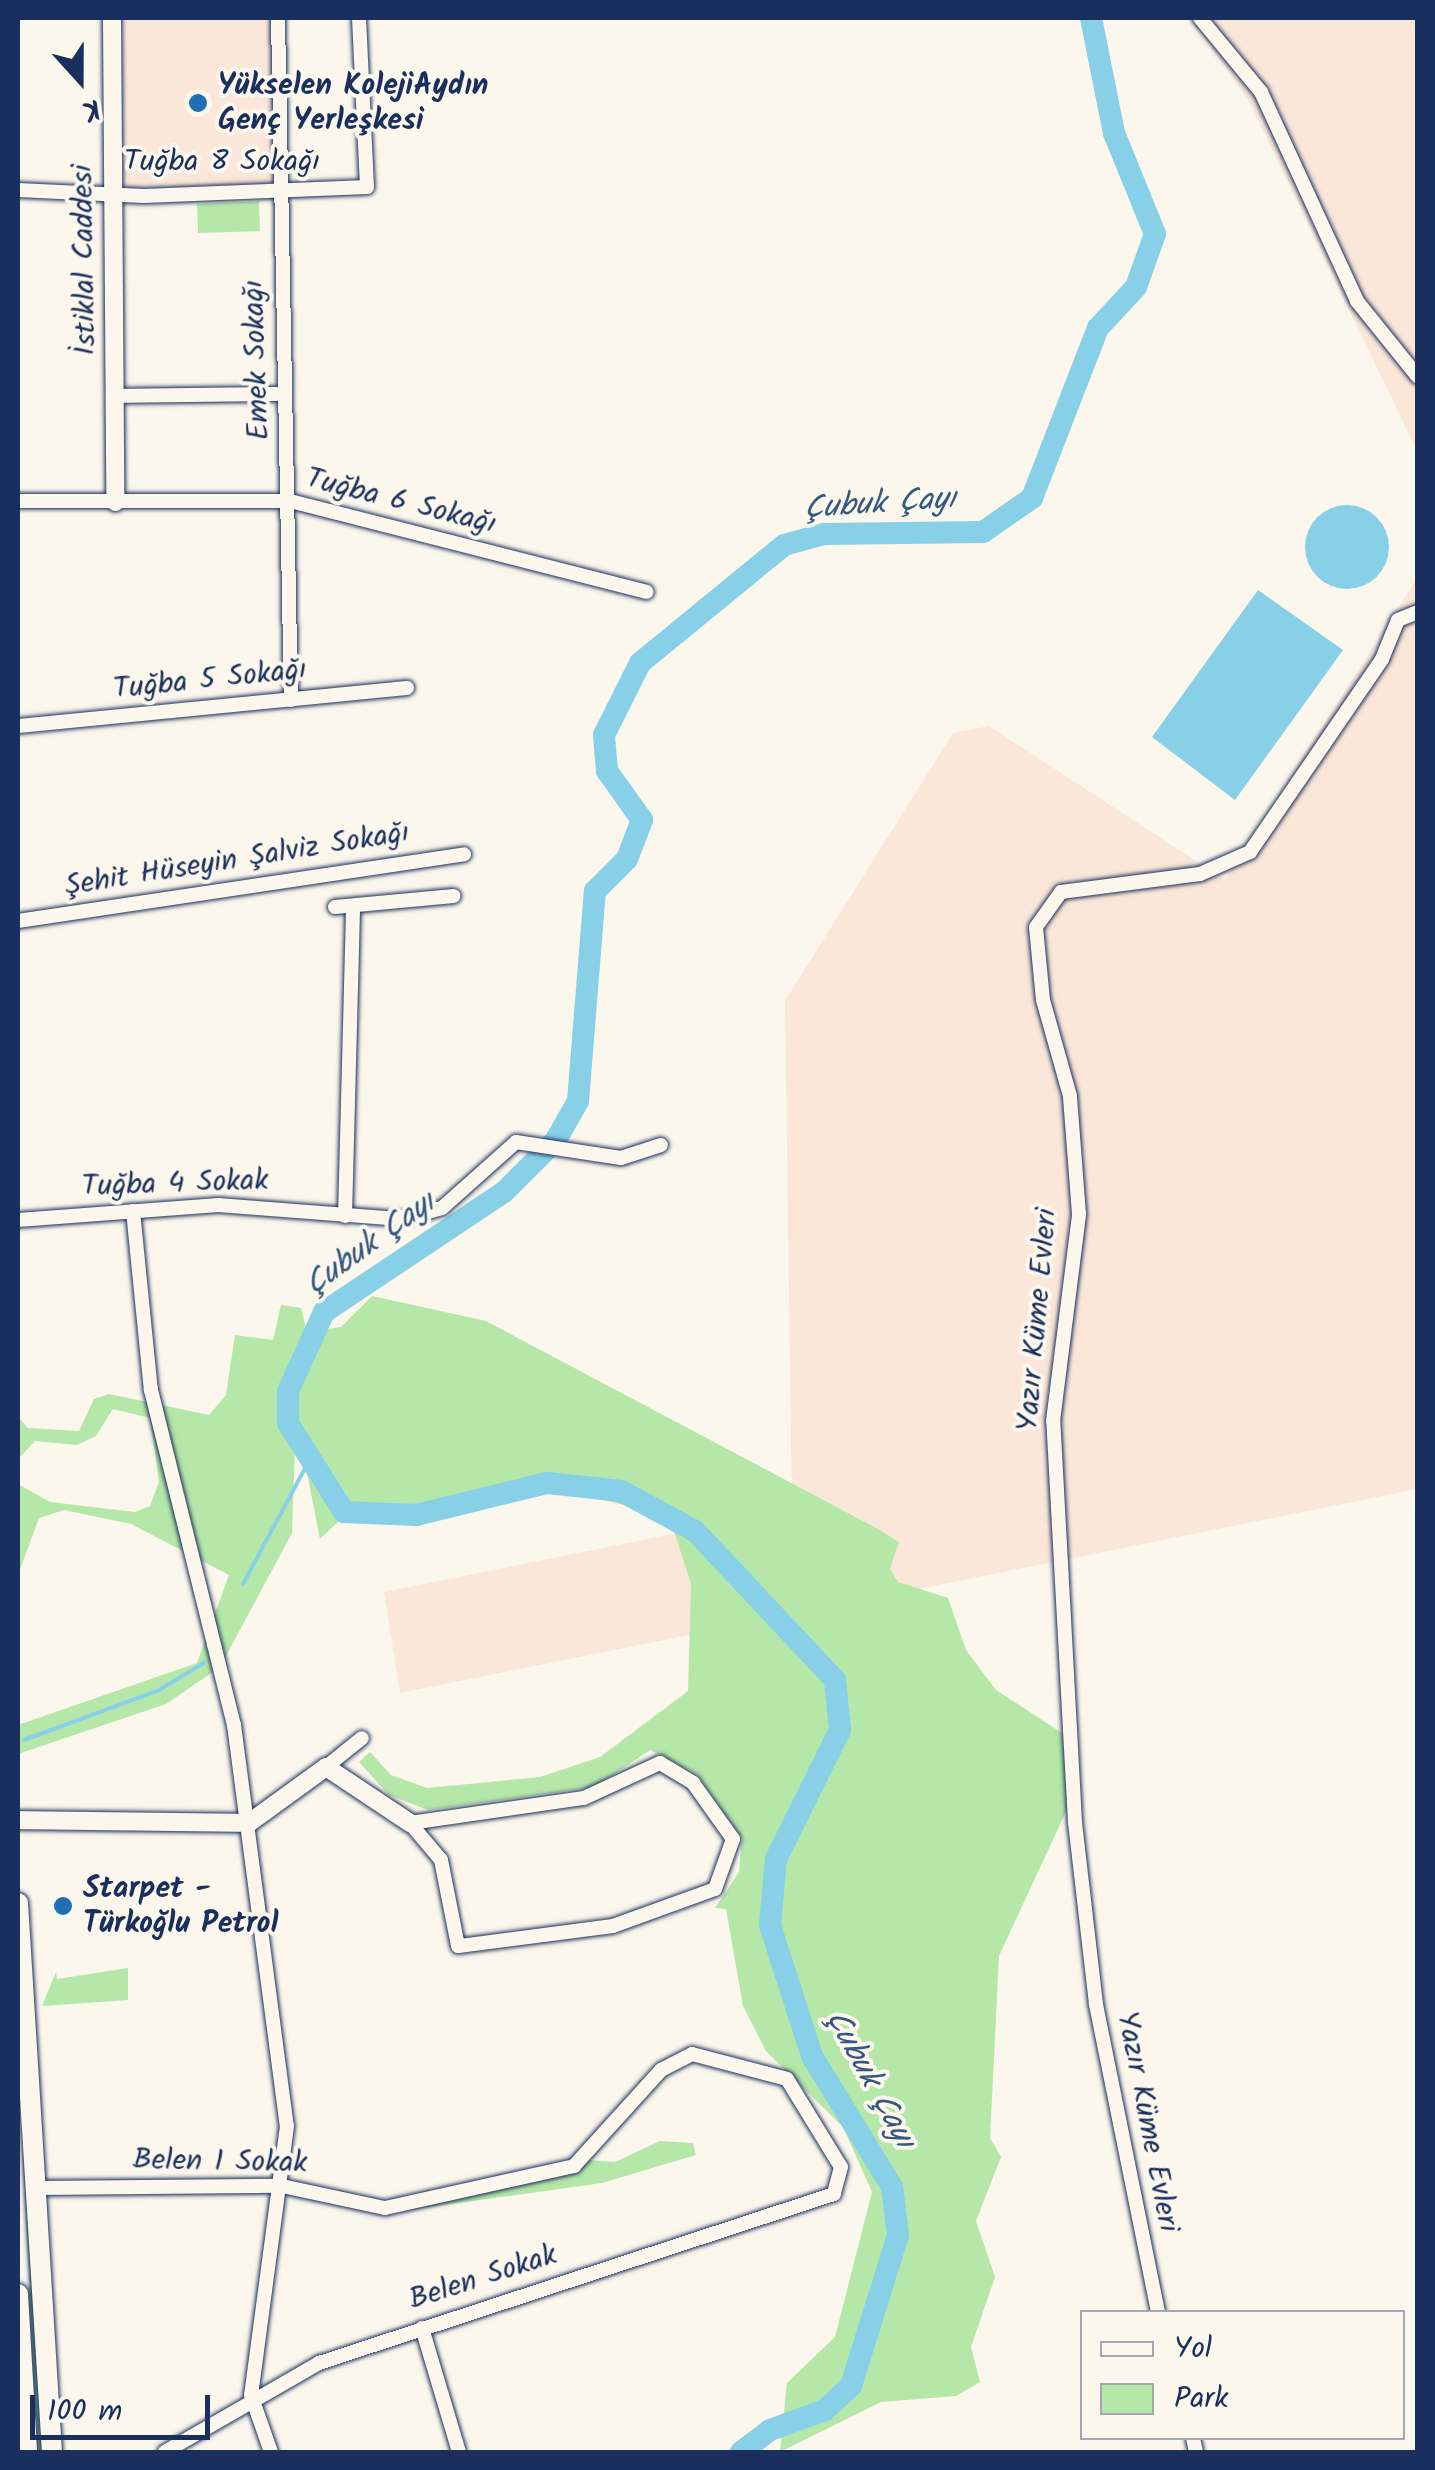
<!DOCTYPE html>
<html>
<head>
<meta charset="utf-8">
<style>
  body { margin:0 }
  #map { position:relative; width:1435px; height:2470px; overflow:hidden; background:#fbf7ec; font-family:Kalam,sans-serif }
  div>[style] { position:absolute }
  .built>* { inset:0; background:#fae7d9 }
  .green>* { inset:0; background:#b5e7a8 }
  .water>* { inset:0; background:#87d0e7 }
  .round { border-radius:50% }
  .stream>* { height:4px; margin:-2px; padding:0 2px; transform-origin:2px; border-radius:2px; background:#87d0e7 }
  .river>* { height:22px; margin:-11px; padding:0 11px; transform-origin:11px; border-radius:11px; background:#87d0e7 }
  .roads { filter:drop-shadow(0 0 2px #1b2f5e) drop-shadow(0 0 2px #1b2f5e) }
  .minor>* { height:14px; margin:-7px; padding:0 7px; transform-origin:7px; border-radius:7px; background:#fbf7ec }
  .tertiary>* { height:18px; margin:-9px; padding:0 9px; transform-origin:9px; border-radius:9px; background:#fbf7ec }
  .secondary>* { height:20px; margin:-10px; padding:0 10px; transform-origin:10px; border-radius:10px; background:#fbf7ec }
  .dots>* { width:28px; height:28px; translate:-50% -50%; box-sizing:border-box; border:5px solid #fbf7ec; border-radius:50% }
  span { translate:-50% -50%; white-space:nowrap; text-align:center; line-height:1.15; -webkit-text-stroke:8px #fbf7ec; paint-order:stroke }
  .poi-label { font-size:30px; color:#1b2f5e; font-weight:700 }
  .left { translate:0 -50%; text-align:left }
  .street-label { font-size:30px; color:#1b2f5e }
  .water-label { font-size:32px; color:#365780; font-style:italic }
  .frame { position:absolute; inset:0; border:20px solid #1b2f5e; pointer-events:none }
  .legend { position:absolute; left:1080px; top:2310px; width:325px; height:130px; box-sizing:border-box; background:#fbf7ec; border:2px solid #a1a7b3; margin:0; padding:12px 18px; list-style:none; font-size:30px; color:#1b2f5e }
  .legend li { display:flex; align-items:center; gap:20px; height:50px }
  .legend b { width:50px; border:2px solid #a1a7b3 }
  .north { position:absolute; left:30px; top:30px; width:100px; height:100px; -webkit-text-stroke:8px #fbf7ec; paint-order:stroke; rotate:159deg; font-size:28px; font-weight:700; line-height:40px; text-align:center; color:#1b2f5e }
  .north::after { content:''; display:block; margin:auto; width:35px; height:45px; background:#1b2f5e; clip-path:polygon(50% 0,100% 100%,50% 72%,0 100%) }
  .scale { position:absolute; left:30px; top:2395px; width:180px; height:45px; box-sizing:border-box; border:5px solid #1b2f5e; border-top:0; padding-left:12px; font-size:30px; line-height:35px; white-space:nowrap; color:#1b2f5e; -webkit-text-stroke:8px #fbf7ec; paint-order:stroke }
</style>
</head>
<body>
<div id="map">
  <div class="built">
    <div style="clip-path:polygon(122px 18px,271px 18px,275px 188px,122px 188px)"></div>
    <div style="clip-path:polygon(1191px 18px,1417px 18px,1417px 451px,1250px 103px)"></div>
    <div style="clip-path:polygon(1417px 578px,1417px 1489px,400px 1693px,384px 1592px,792px 1510px,785px 1001px,953px 733px,989px 726px,1225px 880px)"></div>
  </div>
  <div class="green">
    <div style="clip-path:polygon(259px 201px,260px 231px,198px 233px,197px 204px)"></div>
    <div style="clip-path:polygon(372px 1296px,486px 1321px,878px 1529px,899px 1542px,890px 1569px,898px 1582px,948px 1598px,966px 1650px,996px 1690px,1062px 1733px,1069px 1805px,999px 1956px,990px 2138px,1001px 2157px,976px 2221px,995px 2277px,971px 2347px,980px 2382px,956px 2396px,881px 2402px,780px 2452px,787px 2383px,835px 2337px,872px 2192px,843px 2127px,766px 2051px,743px 2006px,726px 1909px,715px 1908px,739px 1872px,742px 1838px,697px 1774px,650px 1750px,595px 1787px,428px 1810px,389px 1795px,359px 1762px,370px 1752px,391px 1775px,427px 1788px,540px 1777px,600px 1757px,688px 1691px,691px 1584px,674px 1531px,646px 1510px,551px 1488px,402px 1523px,340px 1520px,320px 1539px,296px 1417px,292px 1533px,220px 1667px,166px 1704px,18px 1754px,18px 1725px,197px 1663px,229px 1575px,131px 1524px,64px 1510px,39px 1518px,18px 1575px,18px 1460px,20px 1485px,50px 1502px,135px 1512px,150px 1506px,159px 1482px,150px 1418px,113px 1409px,96px 1436px,77px 1445px,35px 1441px,18px 1459px,18px 1417px,28px 1428px,79px 1431px,94px 1399px,109px 1394px,209px 1415px,226px 1395px,235px 1335px,273px 1340px,281px 1305px,301px 1308px,307px 1332px,341px 1327px)"></div>
    <div style="clip-path:polygon(128px 1968px,128px 2000px,42px 2006px,56px 1972px,57px 1979px)"></div>
    <div style="clip-path:polygon(18px 2055px,42px 2452px,37px 2452px)"></div>
    <div style="clip-path:polygon(660px 2141px,693px 2143px,696px 2155px,602px 2183px,409px 2210px,412px 2199px,576px 2159px,615px 2162px)"></div>
  </div>
  <div class="water">
    <div class="round" style="left:1305px;top:505px;width:84px;height:84px"></div>
    <div style="clip-path:polygon(1258px 590px,1343px 650px,1235px 800px,1152px 737px)"></div>
  </div>
  <div class="stream">
    <div style="left:243px;top:1584px;width:140px;rotate:-61.8deg"></div>
    <div style="left:24px;top:1740px;width:144px;rotate:-20.3deg"></div>
    <div style="left:159px;top:1690px;width:52px;rotate:-31deg"></div>
  </div>
  <div class="river">
    <div style="left:741px;top:2452px;width:36px;rotate:-37deg"></div>
    <div style="left:770px;top:2430px;width:59px;rotate:-20deg"></div>
    <div style="left:825px;top:2410px;width:35px;rotate:-43deg"></div>
    <div style="left:851px;top:2386px;width:158px;rotate:-72.7deg"></div>
    <div style="left:898px;top:2235px;width:48px;rotate:-97.1deg"></div>
    <div style="left:892px;top:2187px;width:153px;rotate:-121.4deg"></div>
    <div style="left:812px;top:2056px;width:138px;rotate:-107.8deg"></div>
    <div style="left:770px;top:1925px;width:66px;rotate:-84.8deg"></div>
    <div style="left:776px;top:1859px;width:144px;rotate:-63.6deg"></div>
    <div style="left:840px;top:1730px;width:50px;rotate:-95.7deg"></div>
    <div style="left:835px;top:1680px;width:204px;rotate:-133.2deg"></div>
    <div style="left:695px;top:1531px;width:84px;rotate:-151.6deg"></div>
    <div style="left:621px;top:1491px;width:74px;rotate:-173.8deg"></div>
    <div style="left:547px;top:1483px;width:135px;rotate:166.3deg"></div>
    <div style="left:416px;top:1515px;width:72px;rotate:-177.6deg"></div>
    <div style="left:344px;top:1512px;width:105px;rotate:-122.2deg"></div>
    <div style="left:288px;top:1423px;width:32px;rotate:-90deg"></div>
    <div style="left:288px;top:1391px;width:87px;rotate:-65.5deg"></div>
    <div style="left:324px;top:1312px;width:216px;rotate:-33.7deg"></div>
    <div style="left:504px;top:1192px;width:74px;rotate:-45deg"></div>
    <div style="left:556px;top:1140px;width:45px;rotate:-60.6deg"></div>
    <div style="left:578px;top:1101px;width:211px;rotate:-85.4deg"></div>
    <div style="left:595px;top:891px;width:45px;rotate:-45deg"></div>
    <div style="left:627px;top:859px;width:42px;rotate:-69deg"></div>
    <div style="left:642px;top:820px;width:60px;rotate:-125.5deg"></div>
    <div style="left:607px;top:771px;width:36px;rotate:-95deg"></div>
    <div style="left:604px;top:735px;width:80px;rotate:-63.4deg"></div>
    <div style="left:640px;top:663px;width:186px;rotate:-39.3deg"></div>
    <div style="left:784px;top:545px;width:41px;rotate:-15.4deg"></div>
    <div style="left:824px;top:534px;width:159px;rotate:-0.7deg"></div>
    <div style="left:983px;top:532px;width:60px;rotate:-34.8deg"></div>
    <div style="left:1032px;top:498px;width:182px;rotate:-68.8deg"></div>
    <div style="left:1098px;top:328px;width:56px;rotate:-47.2deg"></div>
    <div style="left:1136px;top:287px;width:56px;rotate:-70.3deg"></div>
    <div style="left:1155px;top:234px;width:109px;rotate:-112.1deg"></div>
    <div style="left:1114px;top:133px;width:117px;rotate:-101.3deg"></div>
  </div>
  <div class="roads">
    <div class="minor">
      <div style="left:278px;top:18px;width:682px;rotate:88.91deg"></div>
      <div style="left:1200px;top:18px;width:96px;rotate:50.5deg"></div>
      <div style="left:1261px;top:92px;width:230px;rotate:65.3deg"></div>
      <div style="left:1357px;top:301px;width:97px;rotate:51.2deg"></div>
      <div style="left:18px;top:190px;width:126px;rotate:2.7deg"></div>
      <div style="left:144px;top:196px;width:223px;rotate:-2.3deg"></div>
      <div style="left:367px;top:187px;width:169px;rotate:-92.7deg"></div>
      <div style="left:114px;top:396px;width:171px;rotate:-0.7deg"></div>
      <div style="left:18px;top:501px;width:272px"></div>
      <div style="left:290px;top:501px;width:368px;rotate:14.3deg"></div>
      <div style="left:18px;top:726px;width:391px;rotate:-5.6deg"></div>
      <div style="left:335px;top:907px;width:119px;rotate:-5.3deg"></div>
      <div style="left:18px;top:921px;width:451px;rotate:-8.5deg"></div>
      <div style="left:133px;top:1211px;width:180px;rotate:84.3deg"></div>
      <div style="left:151px;top:1390px;width:345px;rotate:76.1deg"></div>
      <div style="left:234px;top:1725px;width:404px;rotate:82.5deg"></div>
      <div style="left:287px;top:2126px;width:271px;rotate:97.6deg"></div>
      <div style="left:251px;top:2395px;width:60px;rotate:70.7deg"></div>
      <div style="left:345px;top:1216px;width:310px;rotate:-88.5deg"></div>
      <div style="left:18px;top:1220px;width:201px;rotate:-4.3deg"></div>
      <div style="left:218px;top:1205px;width:184px;rotate:4.4deg"></div>
      <div style="left:401px;top:1219px;width:42px;rotate:-15deg"></div>
      <div style="left:442px;top:1208px;width:99px;rotate:-41.7deg"></div>
      <div style="left:516px;top:1142px;width:106px;rotate:8.7deg"></div>
      <div style="left:621px;top:1158px;width:42px;rotate:-18deg"></div>
      <div style="left:660px;top:1763px;width:39px;rotate:31deg"></div>
      <div style="left:693px;top:1783px;width:69px;rotate:54.5deg"></div>
      <div style="left:733px;top:1839px;width:53px;rotate:109.8deg"></div>
      <div style="left:715px;top:1889px;width:109px;rotate:160.1deg"></div>
      <div style="left:613px;top:1926px;width:156px;rotate:172.6deg"></div>
      <div style="left:458px;top:1946px;width:88px;rotate:-101.2deg"></div>
      <div style="left:441px;top:1860px;width:48px;rotate:-130deg"></div>
      <div style="left:410px;top:1823px;width:176px;rotate:-8.2deg"></div>
      <div style="left:584px;top:1798px;width:84px;rotate:-24.7deg"></div>
      <div style="left:326px;top:1767px;width:46px;rotate:-38.9deg"></div>
      <div style="left:37px;top:2188px;width:245px;rotate:-0.5deg"></div>
      <div style="left:282px;top:2186px;width:105px;rotate:12.1deg"></div>
      <div style="left:385px;top:2208px;width:194px;rotate:-12.5deg"></div>
      <div style="left:574px;top:2166px;width:130px;rotate:-47.8deg"></div>
      <div style="left:661px;top:2070px;width:35px;rotate:-27deg"></div>
      <div style="left:692px;top:2054px;width:98px;rotate:14.7deg"></div>
      <div style="left:787px;top:2079px;width:103px;rotate:58.5deg"></div>
      <div style="left:841px;top:2167px;width:28px;rotate:105deg"></div>
      <div style="left:834px;top:2194px;width:542px;rotate:161.83deg"></div>
      <div style="left:319px;top:2363px;width:178px;rotate:150deg"></div>
      <div style="left:1158px;top:2312px;width:314px;rotate:-101.4deg"></div>
      <div style="left:1096px;top:2004px;width:183px;rotate:-96.6deg"></div>
      <div style="left:1075px;top:1822px;width:402px;rotate:-93.1deg"></div>
      <div style="left:1053px;top:1421px;width:209px;rotate:-82.8deg"></div>
      <div style="left:1079px;top:1214px;width:118px;rotate:-94.4deg"></div>
      <div style="left:1070px;top:1096px;width:100px;rotate:-105.7deg"></div>
      <div style="left:1043px;top:1000px;width:73px;rotate:-95.5deg"></div>
      <div style="left:1036px;top:927px;width:43px;rotate:-54.5deg"></div>
      <div style="left:1061px;top:892px;width:140px;rotate:-7.4deg"></div>
      <div style="left:1200px;top:874px;width:55px;rotate:-23.7deg"></div>
      <div style="left:1250px;top:852px;width:234px;rotate:-55.6deg"></div>
      <div style="left:1382px;top:659px;width:42px;rotate:-67.7deg"></div>
      <div style="left:1398px;top:620px;width:22px;rotate:-22deg"></div>
      <div style="left:422px;top:2328px;width:129px;rotate:73.4deg"></div>
      <div style="left:1193px;top:2438px;width:14px;rotate:78deg"></div>
    </div>
    <div class="tertiary">
      <div style="left:112px;top:18px;width:484px;rotate:89.6deg"></div>
      <div style="left:18px;top:1820px;width:231px;rotate:0.7deg"></div>
      <div style="left:249px;top:1823px;width:95px;rotate:-36deg"></div>
      <div style="left:326px;top:1767px;width:101px;rotate:33.7deg"></div>
    </div>
    <div class="secondary">
      <div style="left:18px;top:1903px;width:550px;rotate:86.46deg"></div>
      <div style="left:18px;top:2294px;width:158px;rotate:86.7deg"></div>
    </div>
  </div>
  <div class="dots">
    <div style="left:198px;top:103px;background:#1f6fb2"></div>
    <div style="left:63px;top:1906px;background:#1f6fb2"></div>
  </div>
  <div class="poi-label">
    <span class="left" style="left:218px;top:103px">Yükselen KolejiAydın<br>Genç Yerleşkesi</span>
    <span class="left" style="left:83px;top:1906px">Starpet -<br>Türkoğlu Petrol</span>
  </div>
  <div class="street-label">
    <span style="left:222px;top:162px">Tuğba 8 Sokağı</span>
    <span style="left:85px;top:260px;rotate:-91deg">İstiklal Caddesi</span>
    <span style="left:257px;top:360px;rotate:-92deg">Emek Sokağı</span>
    <span style="left:401px;top:502px;rotate:14deg">Tuğba 6 Sokağı</span>
    <span style="left:210px;top:680px;rotate:-6deg">Tuğba 5 Sokağı</span>
    <span style="left:237px;top:860px;rotate:-9deg">Şehit Hüseyin Şalviz Sokağı</span>
    <span style="left:175px;top:1184px;rotate:-2deg">Tuğba 4 Sokak</span>
    <span style="left:1038px;top:1320px;rotate:-85deg">Yazır Küme Evleri</span>
    <span style="left:1147px;top:2122px;rotate:79deg">Yazır Küme Evleri</span>
    <span style="left:220px;top:2162px;rotate:1deg">Belen 1 Sokak</span>
    <span style="left:483px;top:2278px;rotate:-18deg">Belen Sokak</span>
  </div>
  <div class="water-label">
    <span style="left:880px;top:505px;rotate:-4deg">Çubuk Çayı</span>
    <span style="left:371px;top:1245px;rotate:-36deg">Çubuk Çayı</span>
    <span style="left:869px;top:2080px;rotate:61deg">Çubuk Çayı</span>
  </div>
  <div class="frame"></div>
  <ul class="legend">
  <li><b style="height:12px;background:#fbf7ec"></b>Yol</li>
  <li><b style="height:28px;background:#b5e7a8"></b>Park</li>
  </ul>
  <div class="north">K</div>
  <div class="scale">100 m</div>
</div>
</body>
</html>
